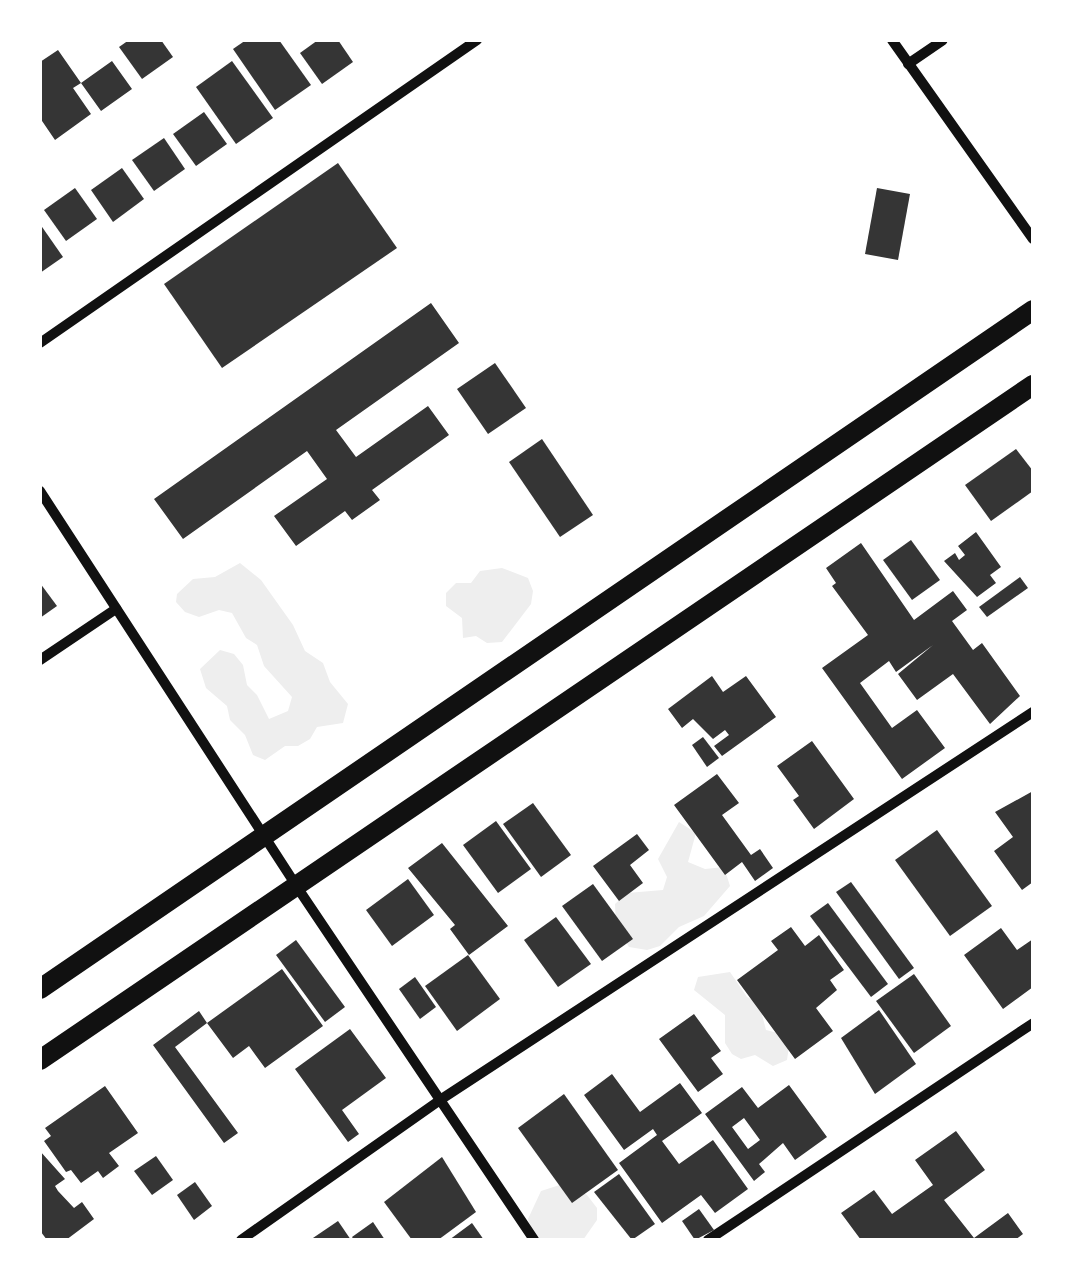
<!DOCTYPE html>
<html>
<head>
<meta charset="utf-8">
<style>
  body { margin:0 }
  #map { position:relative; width:1073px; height:1280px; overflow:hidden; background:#fff; font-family:Rubik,sans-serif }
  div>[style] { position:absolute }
  .green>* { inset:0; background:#eee }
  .building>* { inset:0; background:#353535 }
  .minor>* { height:10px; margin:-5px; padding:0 5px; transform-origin:5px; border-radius:5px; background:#111 }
  .secondary>* { height:20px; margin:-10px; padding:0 10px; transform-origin:10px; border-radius:10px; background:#111 }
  span { translate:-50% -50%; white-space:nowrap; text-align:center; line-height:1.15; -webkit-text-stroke:8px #fff; paint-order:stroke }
  .frame { position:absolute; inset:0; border:42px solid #fff; pointer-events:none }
</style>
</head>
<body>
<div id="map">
  <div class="green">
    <div style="clip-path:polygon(240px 563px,261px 580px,293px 625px,305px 651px,323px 663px,330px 682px,348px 704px,343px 723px,317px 727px,310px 739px,298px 746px,285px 746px,265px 760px,253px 755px,245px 735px,230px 720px,227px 706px,206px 688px,200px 669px,220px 650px,234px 654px,243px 665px,247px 685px,257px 695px,269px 719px,288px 711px,292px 697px,264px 666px,257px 645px,246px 638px,232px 613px,219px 610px,199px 617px,185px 612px,176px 602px,177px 594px,193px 579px,215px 577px)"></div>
    <div style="clip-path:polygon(502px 568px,528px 578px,533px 591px,531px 604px,502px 642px,487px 643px,476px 636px,463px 638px,462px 618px,446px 606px,446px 593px,456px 583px,471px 583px,480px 571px)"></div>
    <div style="clip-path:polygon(679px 822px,696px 833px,688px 862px,705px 869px,724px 867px,730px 886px,704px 916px,679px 927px,660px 946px,647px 950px,629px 947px,616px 926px,615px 904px,627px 893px,663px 890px,667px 877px,658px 859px)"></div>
    <div style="clip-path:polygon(730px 972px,747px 997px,759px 1003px,766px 1030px,778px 1033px,789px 1046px,787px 1060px,773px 1066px,755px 1055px,741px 1059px,732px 1054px,725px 1043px,725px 1015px,694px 990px,698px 977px)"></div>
    <div style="clip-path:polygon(566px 1183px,587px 1195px,597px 1208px,597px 1220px,583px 1240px,533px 1240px,528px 1219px,541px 1191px)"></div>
  </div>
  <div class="building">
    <div style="clip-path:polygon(129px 40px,161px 40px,173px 57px,142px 79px,119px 47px)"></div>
    <div style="clip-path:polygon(246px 40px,279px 40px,311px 85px,275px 110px,233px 49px)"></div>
    <div style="clip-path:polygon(318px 40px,338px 40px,353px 62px,322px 84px,300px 53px)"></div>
    <div style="clip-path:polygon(58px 50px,81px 83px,112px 61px,132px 89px,101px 111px,81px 83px,73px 88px,91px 114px,55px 140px,40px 118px,40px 62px)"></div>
    <div style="clip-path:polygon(232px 61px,273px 118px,236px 144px,196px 87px)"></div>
    <div style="clip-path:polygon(204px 112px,227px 144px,196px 166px,173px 134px)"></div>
    <div style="clip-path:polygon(164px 138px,185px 169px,154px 191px,132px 160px)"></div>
    <div style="clip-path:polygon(338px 163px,397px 248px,222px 368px,164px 284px)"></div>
    <div style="clip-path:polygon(122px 168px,144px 199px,113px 222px,91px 190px)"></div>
    <div style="clip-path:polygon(75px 188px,97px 219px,66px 241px,44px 210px)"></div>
    <div style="clip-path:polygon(877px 188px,910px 194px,898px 260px,865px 254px)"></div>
    <div style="clip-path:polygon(40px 224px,63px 257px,40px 273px)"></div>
    <div style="clip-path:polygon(431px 303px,459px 343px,336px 430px,356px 457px,428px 406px,449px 435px,372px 490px,380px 500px,352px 520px,345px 511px,296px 546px,274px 516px,327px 479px,307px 451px,183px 539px,154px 499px)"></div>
    <div style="clip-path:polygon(495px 363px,526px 408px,488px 434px,457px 389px)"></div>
    <div style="clip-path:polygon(542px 439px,593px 515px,560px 537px,509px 462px)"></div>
    <div style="clip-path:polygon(1016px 449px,1033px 471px,1033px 491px,991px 521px,965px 485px)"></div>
    <div style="clip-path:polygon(976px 532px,1001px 567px,990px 575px,996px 583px,977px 597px,944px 561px,955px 553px,959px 560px,965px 555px,958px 546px)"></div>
    <div style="clip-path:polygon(911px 540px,940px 580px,912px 600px,883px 560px)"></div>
    <div style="clip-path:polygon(861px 543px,914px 620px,953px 591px,967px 610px,952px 621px,973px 650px,982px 643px,1020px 696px,990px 724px,953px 674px,917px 700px,898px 674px,933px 645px,896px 672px,889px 661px,860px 683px,892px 728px,917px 710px,945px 748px,902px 779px,822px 668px,868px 635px,832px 586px,836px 583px,826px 568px)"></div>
    <div style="clip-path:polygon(1020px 577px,1028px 588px,987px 617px,979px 607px)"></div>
    <div style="clip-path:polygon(40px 583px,57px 606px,40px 618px)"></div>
    <div style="clip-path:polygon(712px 676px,723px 692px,746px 676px,776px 717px,722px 756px,714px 746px,729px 735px,725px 730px,713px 739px,693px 719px,682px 728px,668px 709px)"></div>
    <div style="clip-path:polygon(703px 737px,719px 758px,707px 767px,692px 745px)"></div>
    <div style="clip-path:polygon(812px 741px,854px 799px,814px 829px,793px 800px,799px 796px,777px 766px)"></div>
    <div style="clip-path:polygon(717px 774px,739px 803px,722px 815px,751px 855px,760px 849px,773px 868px,755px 881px,742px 862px,725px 875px,674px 805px)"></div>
    <div style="clip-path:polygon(1033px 791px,1033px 882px,1022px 890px,994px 851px,1013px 837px,995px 812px)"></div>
    <div style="clip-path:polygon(533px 803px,571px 855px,541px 877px,503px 824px)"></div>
    <div style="clip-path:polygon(496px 821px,531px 869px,498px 893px,463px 845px)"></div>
    <div style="clip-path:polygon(937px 830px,992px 906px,950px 936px,895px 860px)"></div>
    <div style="clip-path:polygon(637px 834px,649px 850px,630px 865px,643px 883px,619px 901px,593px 866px)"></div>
    <div style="clip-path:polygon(442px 843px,508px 926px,469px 955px,450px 929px,455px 925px,408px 868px)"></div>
    <div style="clip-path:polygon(408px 879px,434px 915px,392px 946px,366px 910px)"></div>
    <div style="clip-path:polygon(851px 882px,914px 968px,899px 979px,836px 892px)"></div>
    <div style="clip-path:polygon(593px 884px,633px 939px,602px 961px,562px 906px)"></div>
    <div style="clip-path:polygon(828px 903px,888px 984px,871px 997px,810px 916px)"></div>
    <div style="clip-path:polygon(556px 917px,591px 964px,558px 987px,524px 940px)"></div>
    <div style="clip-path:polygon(791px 927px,805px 946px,819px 935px,844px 970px,830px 980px,837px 990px,816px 1008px,833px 1031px,795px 1059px,737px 980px,778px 950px,771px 941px)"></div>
    <div style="clip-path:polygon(1001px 928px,1017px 950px,1033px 939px,1033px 987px,1003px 1009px,964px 955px)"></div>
    <div style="clip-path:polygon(296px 940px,345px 1007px,325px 1022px,276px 955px)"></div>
    <div style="clip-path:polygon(468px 955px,500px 999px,457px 1031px,425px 986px)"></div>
    <div style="clip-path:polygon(282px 969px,323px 1026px,265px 1068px,249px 1046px,233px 1058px,207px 1023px,175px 1047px,238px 1133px,224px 1143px,153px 1045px,199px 1011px,207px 1023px)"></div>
    <div style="clip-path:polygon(914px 974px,951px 1026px,914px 1053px,876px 1001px)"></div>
    <div style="clip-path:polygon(415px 977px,436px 1007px,420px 1019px,399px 989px)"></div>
    <div style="clip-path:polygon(879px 1010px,916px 1064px,875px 1094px,841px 1038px)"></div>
    <div style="clip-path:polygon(694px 1014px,721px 1051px,711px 1058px,723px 1074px,698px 1092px,659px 1039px)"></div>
    <div style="clip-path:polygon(350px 1029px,386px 1078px,342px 1110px,359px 1134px,348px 1142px,295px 1069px)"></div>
    <div style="clip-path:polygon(612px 1074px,640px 1112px,680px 1083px,702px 1113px,662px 1141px,679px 1164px,713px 1140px,748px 1189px,715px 1213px,701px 1195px,662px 1223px,619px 1163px,657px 1135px,653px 1129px,624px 1150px,584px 1095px)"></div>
    <div style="clip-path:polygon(evenodd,789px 1085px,827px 1137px,795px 1160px,783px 1143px,759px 1164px,765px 1172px,754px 1181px,705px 1114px,742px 1087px,758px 1108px,789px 1085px,744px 1118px,760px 1140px,748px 1149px,732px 1127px,744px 1118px)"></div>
    <div style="clip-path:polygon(105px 1086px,138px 1133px,109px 1153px,119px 1166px,103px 1178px,98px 1171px,81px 1183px,71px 1170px,66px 1172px,44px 1141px,51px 1136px,45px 1128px)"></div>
    <div style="clip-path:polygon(564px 1094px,618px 1170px,572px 1203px,518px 1128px)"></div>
    <div style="clip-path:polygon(956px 1131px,985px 1170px,944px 1200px,974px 1238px,1008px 1213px,1023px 1234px,1015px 1240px,861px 1240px,841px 1213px,874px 1190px,892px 1214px,933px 1185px,915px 1160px)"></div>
    <div style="clip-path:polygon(40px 1151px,65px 1179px,55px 1186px,58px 1191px,74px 1208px,82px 1202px,94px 1219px,66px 1240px,47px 1240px,41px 1232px)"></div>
    <div style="clip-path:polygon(156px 1156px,173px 1180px,152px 1195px,134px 1171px)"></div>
    <div style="clip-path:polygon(442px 1157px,476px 1212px,438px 1240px,412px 1240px,384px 1202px)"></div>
    <div style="clip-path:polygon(619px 1174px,655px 1224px,632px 1240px,594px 1192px)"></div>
    <div style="clip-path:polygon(195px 1182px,212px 1206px,194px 1220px,177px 1195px)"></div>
    <div style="clip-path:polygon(699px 1209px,714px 1230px,695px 1240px,682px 1221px)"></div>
    <div style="clip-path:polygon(338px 1221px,351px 1240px,310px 1240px)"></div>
    <div style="clip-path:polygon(373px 1222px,385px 1240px,354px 1240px,352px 1237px)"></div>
    <div style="clip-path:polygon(472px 1223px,484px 1240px,449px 1240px)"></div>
  </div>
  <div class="minor">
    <div style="left:892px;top:40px;width:244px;rotate:54.7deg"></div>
    <div style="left:908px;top:64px;width:42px;rotate:-34.4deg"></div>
    <div style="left:40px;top:343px;width:532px;rotate:-34.74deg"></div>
    <div style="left:40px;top:491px;width:472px;rotate:57deg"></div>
    <div style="left:297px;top:887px;width:425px;rotate:56.1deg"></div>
    <div style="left:40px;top:660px;width:92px;rotate:-33.9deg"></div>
    <div style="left:241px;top:1240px;width:243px;rotate:-35.1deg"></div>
    <div style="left:440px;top:1100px;width:709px;rotate:-33.2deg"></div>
    <div style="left:708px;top:1240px;width:391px;rotate:-33.7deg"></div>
  </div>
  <div class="secondary">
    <div style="left:40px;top:989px;width:1203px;rotate:-34.36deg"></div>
    <div style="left:40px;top:1060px;width:1201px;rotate:-34.21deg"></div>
  </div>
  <div class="frame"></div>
</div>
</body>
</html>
